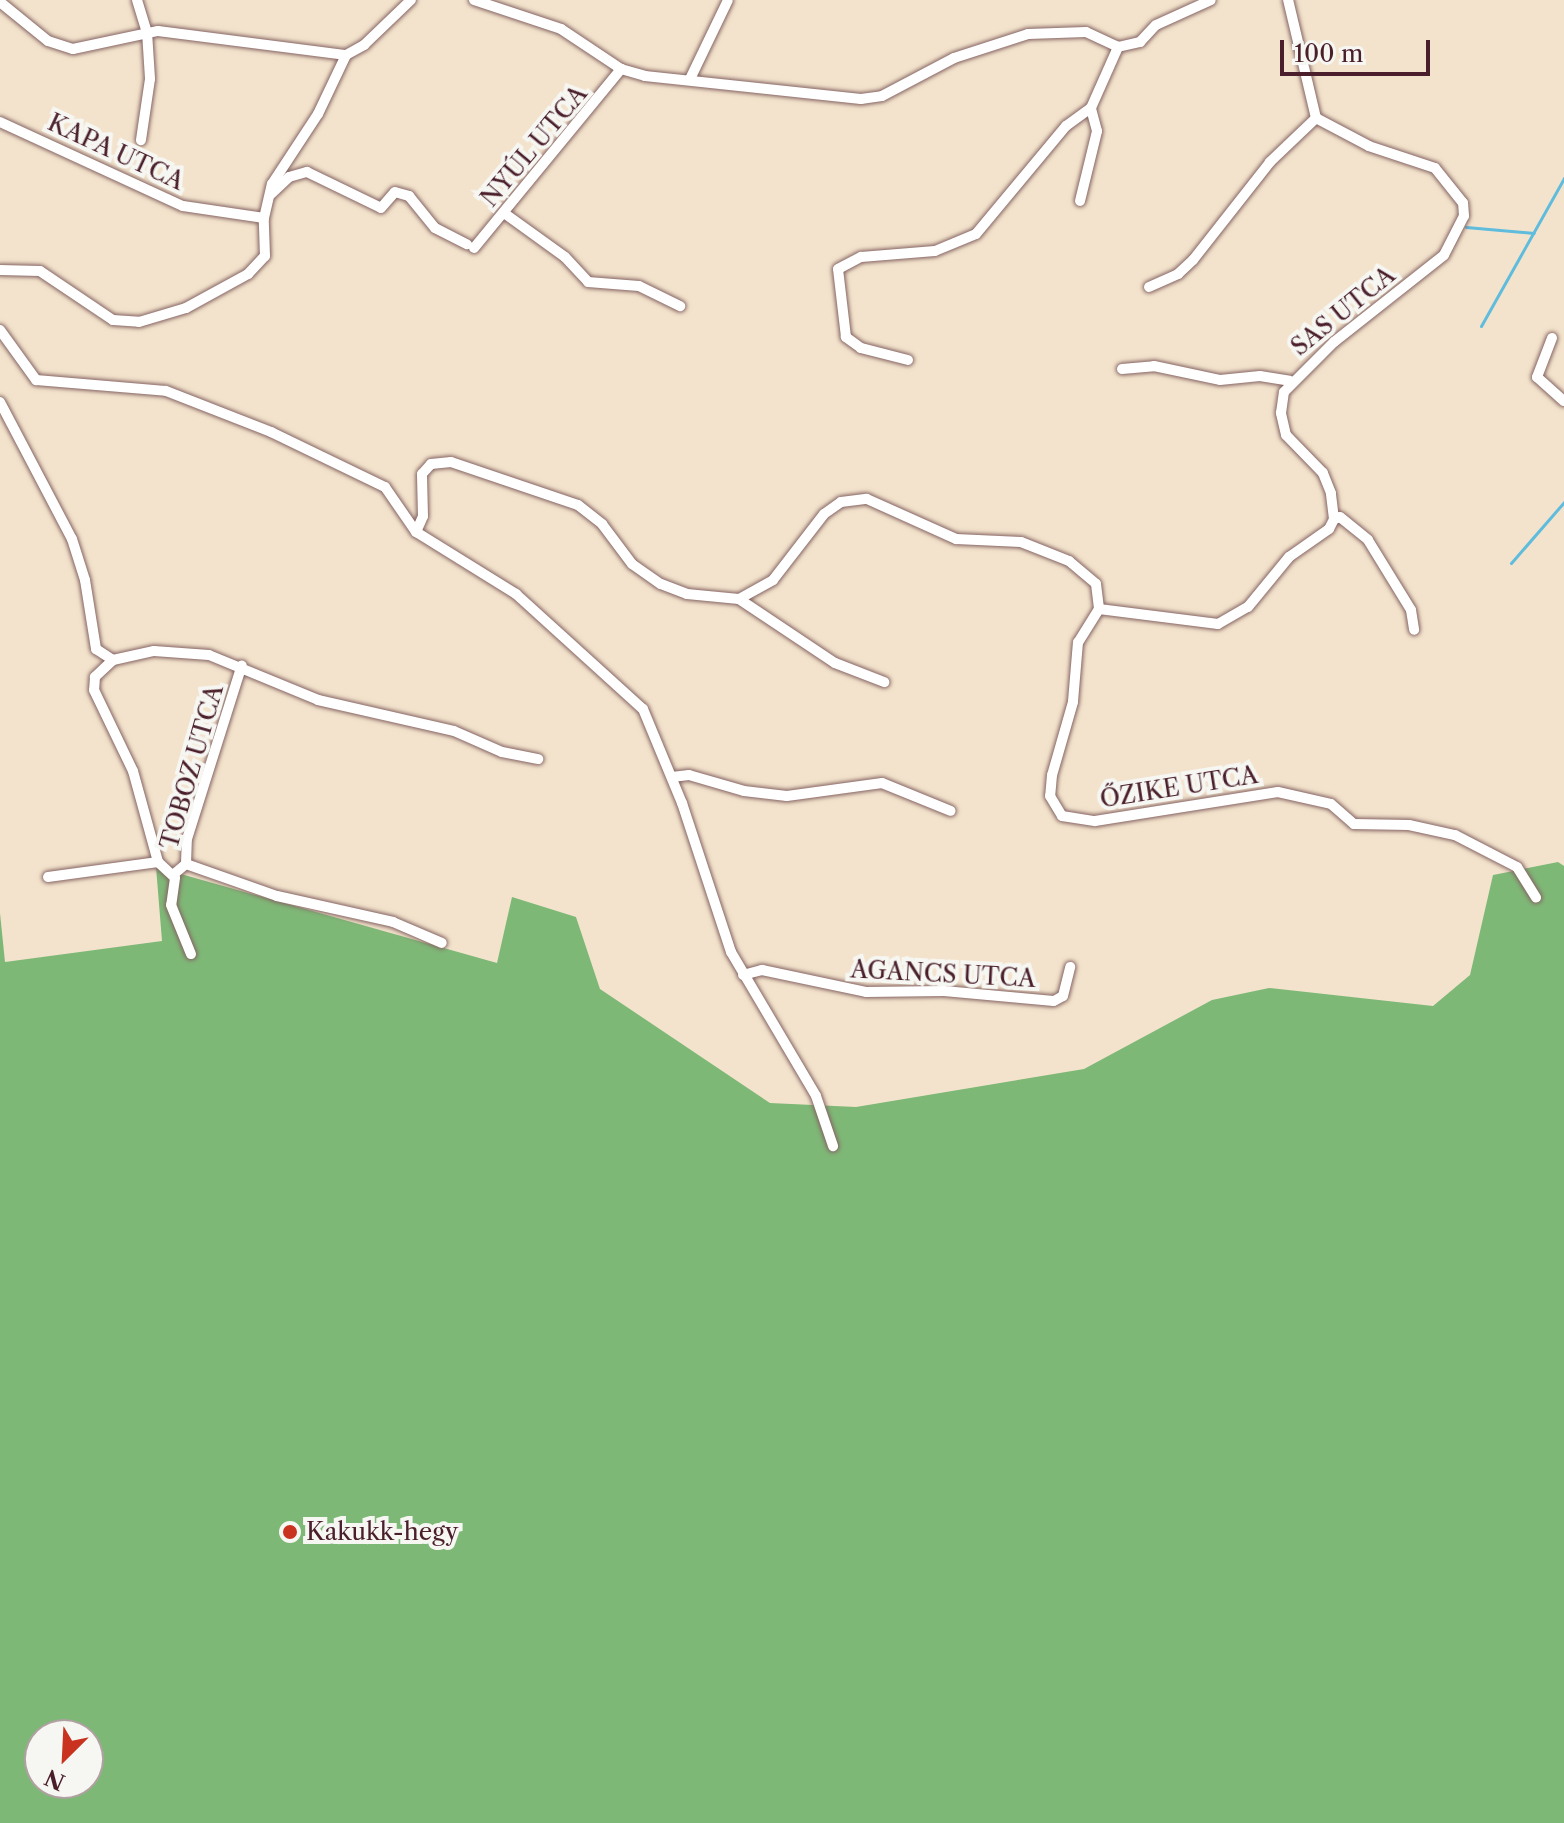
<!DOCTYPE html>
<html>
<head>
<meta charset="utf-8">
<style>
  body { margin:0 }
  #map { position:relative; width:1564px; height:1823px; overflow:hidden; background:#f3e3cc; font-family:"Libre Caslon Text",serif }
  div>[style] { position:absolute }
  .forest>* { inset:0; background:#7eb877 }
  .stream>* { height:3px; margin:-1.5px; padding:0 1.5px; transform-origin:1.5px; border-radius:1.5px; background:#5fbcdd }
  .roads { filter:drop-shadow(0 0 2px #856463) drop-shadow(0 0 2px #856463) }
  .minor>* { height:10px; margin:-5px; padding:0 5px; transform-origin:5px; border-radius:5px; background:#fff }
  .dots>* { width:22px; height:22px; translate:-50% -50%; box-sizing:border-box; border:4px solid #f6f6f2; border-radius:50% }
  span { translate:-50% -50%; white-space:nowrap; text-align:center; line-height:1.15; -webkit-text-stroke:8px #f6f6f2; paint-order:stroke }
  .street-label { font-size:24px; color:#4a1f2b }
  .poi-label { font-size:24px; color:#4a1f2b }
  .left { translate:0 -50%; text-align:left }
  .north { position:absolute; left:24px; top:1719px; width:80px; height:80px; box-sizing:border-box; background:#f6f6f2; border:2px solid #b1a0a2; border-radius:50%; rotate:204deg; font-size:22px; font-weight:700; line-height:32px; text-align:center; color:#4a1f2b }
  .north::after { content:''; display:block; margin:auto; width:28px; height:36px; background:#c8321e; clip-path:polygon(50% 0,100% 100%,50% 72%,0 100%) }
  .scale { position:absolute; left:1280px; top:40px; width:150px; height:36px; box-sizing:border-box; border:4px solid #4a1f2b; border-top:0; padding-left:10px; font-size:24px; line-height:28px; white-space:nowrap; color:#4a1f2b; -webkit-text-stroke:6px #f6f6f2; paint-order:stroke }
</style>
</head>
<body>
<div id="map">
  <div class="forest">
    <div style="clip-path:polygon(evenodd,1558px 862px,1564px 866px,1564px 1823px,0 1823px,0 913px,5px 962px,162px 941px,156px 867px,497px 963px,512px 897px,576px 917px,600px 989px,770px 1103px,856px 1107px,1084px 1069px,1212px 1000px,1269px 988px,1433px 1006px,1470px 975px,1493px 875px,1558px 862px,40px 1735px,88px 1735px,88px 1783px,40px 1783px,40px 1735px)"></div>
  </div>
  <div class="stream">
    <div style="left:1466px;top:227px;width:68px;rotate:5deg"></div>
    <div style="left:1481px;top:326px;width:170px;rotate:-60.7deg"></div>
    <div style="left:1511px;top:563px;width:81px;rotate:-49deg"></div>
  </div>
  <div class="roads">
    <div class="minor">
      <div style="left:137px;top:0;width:34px;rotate:73deg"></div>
      <div style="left:147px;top:32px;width:47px;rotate:86.3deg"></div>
      <div style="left:150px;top:79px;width:62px;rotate:98.4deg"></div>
      <div style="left:474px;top:0;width:92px;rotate:18.4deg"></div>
      <div style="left:561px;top:29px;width:72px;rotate:33.7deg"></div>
      <div style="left:621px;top:69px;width:25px;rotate:16deg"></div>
      <div style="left:645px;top:76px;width:217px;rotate:6.1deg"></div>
      <div style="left:861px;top:99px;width:21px;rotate:-8deg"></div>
      <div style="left:882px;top:96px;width:81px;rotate:-27.8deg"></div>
      <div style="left:954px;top:58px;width:78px;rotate:-18deg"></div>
      <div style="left:1028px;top:34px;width:58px;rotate:-2deg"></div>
      <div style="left:1086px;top:32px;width:35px;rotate:25deg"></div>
      <div style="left:0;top:2px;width:62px;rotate:39.1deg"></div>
      <div style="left:48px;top:41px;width:26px;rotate:18deg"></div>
      <div style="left:73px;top:49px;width:87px;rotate:-12deg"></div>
      <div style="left:158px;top:31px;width:190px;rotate:7.3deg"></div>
      <div style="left:346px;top:55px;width:21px;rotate:-29deg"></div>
      <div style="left:364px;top:45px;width:65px;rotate:-43.8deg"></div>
      <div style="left:1118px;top:47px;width:23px;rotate:-13deg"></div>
      <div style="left:1140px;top:42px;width:23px;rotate:-47deg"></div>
      <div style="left:1156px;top:25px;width:60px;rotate:-24.4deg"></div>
      <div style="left:691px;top:77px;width:85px;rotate:-64.3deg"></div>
      <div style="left:0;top:122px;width:201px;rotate:24.7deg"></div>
      <div style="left:183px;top:206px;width:82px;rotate:8.4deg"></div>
      <div style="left:271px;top:194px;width:25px;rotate:-43deg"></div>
      <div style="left:289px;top:177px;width:19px;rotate:-16deg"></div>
      <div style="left:307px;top:172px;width:82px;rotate:25.9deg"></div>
      <div style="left:381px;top:208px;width:21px;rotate:-49deg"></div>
      <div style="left:395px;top:192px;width:15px;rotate:16deg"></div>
      <div style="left:409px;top:196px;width:41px;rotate:50.9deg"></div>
      <div style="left:435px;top:228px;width:36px;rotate:27deg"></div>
      <div style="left:1080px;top:201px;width:72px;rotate:-76.3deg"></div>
      <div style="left:1097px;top:131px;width:24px;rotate:-105deg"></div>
      <div style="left:504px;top:213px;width:75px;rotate:35.8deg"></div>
      <div style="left:565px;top:257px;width:34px;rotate:47deg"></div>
      <div style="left:588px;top:282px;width:51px;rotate:4.5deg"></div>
      <div style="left:639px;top:286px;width:46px;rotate:26deg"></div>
      <div style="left:474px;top:248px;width:232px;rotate:-50.6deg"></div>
      <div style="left:0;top:270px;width:40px;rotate:1.4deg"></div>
      <div style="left:40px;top:271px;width:88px;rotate:33.9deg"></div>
      <div style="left:113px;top:320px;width:26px;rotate:4deg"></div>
      <div style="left:139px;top:322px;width:49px;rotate:-16.6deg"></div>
      <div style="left:186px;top:308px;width:71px;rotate:-28.7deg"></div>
      <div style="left:248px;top:274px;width:25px;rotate:-47deg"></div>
      <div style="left:265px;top:256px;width:38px;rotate:-92deg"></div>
      <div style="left:264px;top:218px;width:35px;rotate:-77deg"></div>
      <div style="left:272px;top:184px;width:84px;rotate:-56.7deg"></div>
      <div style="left:318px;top:114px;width:65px;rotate:-64.6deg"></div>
      <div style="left:1149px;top:287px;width:32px;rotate:-24deg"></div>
      <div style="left:1178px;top:274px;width:21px;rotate:-43deg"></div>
      <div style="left:1193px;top:260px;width:125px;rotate:-51.8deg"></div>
      <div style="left:1270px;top:162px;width:64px;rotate:-43.7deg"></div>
      <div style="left:0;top:330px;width:62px;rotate:54.2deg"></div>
      <div style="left:36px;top:380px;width:130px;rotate:4.8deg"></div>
      <div style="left:166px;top:391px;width:113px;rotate:21.3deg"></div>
      <div style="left:271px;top:432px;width:127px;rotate:25.8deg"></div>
      <div style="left:385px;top:487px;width:55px;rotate:55.4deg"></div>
      <div style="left:416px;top:532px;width:17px;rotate:-66deg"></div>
      <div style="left:423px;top:516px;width:42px;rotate:-91.4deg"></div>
      <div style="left:422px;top:474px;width:13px;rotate:-48deg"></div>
      <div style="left:431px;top:464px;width:20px;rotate:-6deg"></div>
      <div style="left:451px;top:462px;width:134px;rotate:18.7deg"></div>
      <div style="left:578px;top:505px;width:31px;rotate:38deg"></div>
      <div style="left:602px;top:524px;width:50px;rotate:53.1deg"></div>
      <div style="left:632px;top:564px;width:35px;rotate:35deg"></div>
      <div style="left:661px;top:584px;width:28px;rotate:21deg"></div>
      <div style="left:687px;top:594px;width:52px;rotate:5.5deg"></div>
      <div style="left:739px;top:599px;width:39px;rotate:-29deg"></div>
      <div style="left:773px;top:580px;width:83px;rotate:-52.3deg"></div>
      <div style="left:824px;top:514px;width:21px;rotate:-35deg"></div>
      <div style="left:841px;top:502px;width:26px;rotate:-7deg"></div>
      <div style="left:867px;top:499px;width:98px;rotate:24.2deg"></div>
      <div style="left:956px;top:539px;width:65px;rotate:2.6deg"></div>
      <div style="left:1021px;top:542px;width:52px;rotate:21.6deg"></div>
      <div style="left:1069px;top:561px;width:35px;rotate:40deg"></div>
      <div style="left:1096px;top:584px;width:25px;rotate:83deg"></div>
      <div style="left:1552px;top:338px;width:42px;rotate:111deg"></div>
      <div style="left:1537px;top:377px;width:36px;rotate:42deg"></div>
      <div style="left:908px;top:360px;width:49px;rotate:-165.7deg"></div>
      <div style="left:861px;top:348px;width:19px;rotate:-144deg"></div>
      <div style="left:846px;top:337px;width:68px;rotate:-96.7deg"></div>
      <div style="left:838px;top:269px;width:26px;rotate:-28deg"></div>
      <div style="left:861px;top:257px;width:74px;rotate:-4.6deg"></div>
      <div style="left:935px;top:251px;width:44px;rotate:-22.5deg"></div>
      <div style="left:976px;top:234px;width:141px;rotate:-50.2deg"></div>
      <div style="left:1066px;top:126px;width:31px;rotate:-36deg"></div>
      <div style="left:1091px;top:108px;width:67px;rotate:-66.1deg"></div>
      <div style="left:1122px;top:369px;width:32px;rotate:-5deg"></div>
      <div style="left:1154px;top:366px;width:67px;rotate:12deg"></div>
      <div style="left:1220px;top:380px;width:40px;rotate:-5.7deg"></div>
      <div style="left:1260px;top:376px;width:30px;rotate:9deg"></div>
      <div style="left:0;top:402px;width:155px;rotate:62.3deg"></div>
      <div style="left:72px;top:539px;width:43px;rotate:72.4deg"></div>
      <div style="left:85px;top:580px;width:70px;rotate:80.9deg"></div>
      <div style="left:96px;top:649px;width:20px;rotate:33deg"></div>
      <div style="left:113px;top:660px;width:25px;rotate:137deg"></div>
      <div style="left:95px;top:677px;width:13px;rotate:94deg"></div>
      <div style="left:94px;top:690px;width:90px;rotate:64.3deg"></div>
      <div style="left:133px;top:771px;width:94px;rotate:74.6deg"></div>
      <div style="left:1334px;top:519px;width:6px;rotate:-18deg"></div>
      <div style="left:1340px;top:517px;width:36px;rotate:39deg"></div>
      <div style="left:1368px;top:540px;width:82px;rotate:58.4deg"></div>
      <div style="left:1411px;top:610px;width:20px;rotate:81deg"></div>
      <div style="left:416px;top:532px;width:118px;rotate:31.8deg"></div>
      <div style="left:516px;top:594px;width:171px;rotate:42.2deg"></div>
      <div style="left:643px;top:709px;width:102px;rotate:67.5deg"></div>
      <div style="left:682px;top:803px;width:157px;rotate:71.8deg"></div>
      <div style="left:731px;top:952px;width:167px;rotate:59.4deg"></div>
      <div style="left:816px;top:1096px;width:53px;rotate:71.2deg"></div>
      <div style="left:739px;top:599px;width:115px;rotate:33.7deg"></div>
      <div style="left:835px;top:663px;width:53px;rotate:21.2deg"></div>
      <div style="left:1099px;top:609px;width:120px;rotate:7.2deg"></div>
      <div style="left:1218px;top:624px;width:34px;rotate:-30deg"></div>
      <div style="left:1248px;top:607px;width:65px;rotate:-50.6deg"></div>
      <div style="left:1289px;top:557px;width:49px;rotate:-35deg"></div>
      <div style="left:1329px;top:529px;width:11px;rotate:-63deg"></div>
      <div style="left:1334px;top:519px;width:26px;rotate:-97deg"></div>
      <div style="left:1331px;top:493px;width:22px;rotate:-112deg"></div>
      <div style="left:1323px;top:473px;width:53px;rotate:-134.2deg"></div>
      <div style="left:1286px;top:435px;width:23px;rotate:-103deg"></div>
      <div style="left:1281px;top:413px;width:21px;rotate:-82deg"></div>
      <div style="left:1284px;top:392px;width:71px;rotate:-45deg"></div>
      <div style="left:1334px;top:342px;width:140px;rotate:-38.3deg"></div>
      <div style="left:1444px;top:255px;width:44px;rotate:-62.9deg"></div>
      <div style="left:1464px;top:216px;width:13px;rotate:-94deg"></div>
      <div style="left:1463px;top:203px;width:45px;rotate:-128.7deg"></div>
      <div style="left:1435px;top:168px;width:70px;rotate:-161.6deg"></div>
      <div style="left:1369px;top:146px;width:60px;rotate:-152.2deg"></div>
      <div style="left:1316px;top:118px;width:121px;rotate:-103.3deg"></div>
      <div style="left:1099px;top:609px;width:39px;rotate:122deg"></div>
      <div style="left:1078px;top:642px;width:60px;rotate:94.8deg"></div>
      <div style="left:1073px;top:702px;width:76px;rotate:106deg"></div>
      <div style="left:1052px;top:775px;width:21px;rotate:95deg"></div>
      <div style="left:1050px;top:796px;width:23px;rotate:59deg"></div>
      <div style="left:1062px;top:816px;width:33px;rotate:9deg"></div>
      <div style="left:1095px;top:821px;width:185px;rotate:-9deg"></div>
      <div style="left:1278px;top:792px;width:54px;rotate:12.8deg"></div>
      <div style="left:1331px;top:804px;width:30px;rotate:41deg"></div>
      <div style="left:1354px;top:824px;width:55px;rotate:1deg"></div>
      <div style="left:1409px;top:825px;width:47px;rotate:12.3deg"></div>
      <div style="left:1455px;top:835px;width:70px;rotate:27.3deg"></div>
      <div style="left:1517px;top:867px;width:36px;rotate:58deg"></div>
      <div style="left:113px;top:660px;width:42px;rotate:-12.4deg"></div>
      <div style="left:154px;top:651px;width:55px;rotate:4.2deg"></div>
      <div style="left:209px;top:655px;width:118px;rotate:22.4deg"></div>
      <div style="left:318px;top:700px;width:139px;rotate:12.8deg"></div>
      <div style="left:454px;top:731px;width:52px;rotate:23.6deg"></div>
      <div style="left:502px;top:752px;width:37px;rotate:11deg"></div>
      <div style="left:672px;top:777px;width:17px;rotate:-7deg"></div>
      <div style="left:689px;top:775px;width:57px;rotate:16.2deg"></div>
      <div style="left:744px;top:791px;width:43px;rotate:6.6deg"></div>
      <div style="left:787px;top:796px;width:96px;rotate:-7.8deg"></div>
      <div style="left:882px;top:783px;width:74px;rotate:22.1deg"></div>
      <div style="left:186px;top:864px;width:96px;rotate:19.4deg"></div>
      <div style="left:277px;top:896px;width:119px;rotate:12.6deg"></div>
      <div style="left:393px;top:922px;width:53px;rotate:23.2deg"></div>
      <div style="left:174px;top:874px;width:16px;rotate:-40deg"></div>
      <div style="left:186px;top:864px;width:25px;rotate:-88deg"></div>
      <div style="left:187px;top:839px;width:182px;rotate:-72.5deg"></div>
      <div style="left:48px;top:877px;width:111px;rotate:-7.8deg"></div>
      <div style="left:158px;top:862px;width:23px;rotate:43deg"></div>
      <div style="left:175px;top:878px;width:27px;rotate:98deg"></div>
      <div style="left:171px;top:905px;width:53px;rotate:67.8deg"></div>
      <div style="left:743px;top:975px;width:20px;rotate:-15deg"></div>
      <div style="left:762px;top:970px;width:106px;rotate:11.9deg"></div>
      <div style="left:866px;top:992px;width:78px;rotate:-0.7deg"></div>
      <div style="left:944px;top:991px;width:110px;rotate:5.2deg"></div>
      <div style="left:1054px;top:1001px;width:10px;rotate:-29deg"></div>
      <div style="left:1063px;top:996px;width:30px;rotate:-76deg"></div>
    </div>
  </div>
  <div class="dots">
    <div style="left:290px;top:1532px;background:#c8321e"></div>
  </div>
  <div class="street-label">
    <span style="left:534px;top:146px;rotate:-50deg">NYÚL UTCA</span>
    <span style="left:116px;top:152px;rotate:25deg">KAPA UTCA</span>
    <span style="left:1343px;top:311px;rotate:-39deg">SAS UTCA</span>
    <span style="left:192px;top:767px;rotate:-74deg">TOBOZ UTCA</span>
    <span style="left:1179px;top:787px;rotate:-9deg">ŐZIKE UTCA</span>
    <span style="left:943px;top:974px;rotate:3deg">AGANCS UTCA</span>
  </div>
  <div class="poi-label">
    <span class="left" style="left:306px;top:1532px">Kakukk-hegy</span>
  </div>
  <div class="north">N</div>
  <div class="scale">100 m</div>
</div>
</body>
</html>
